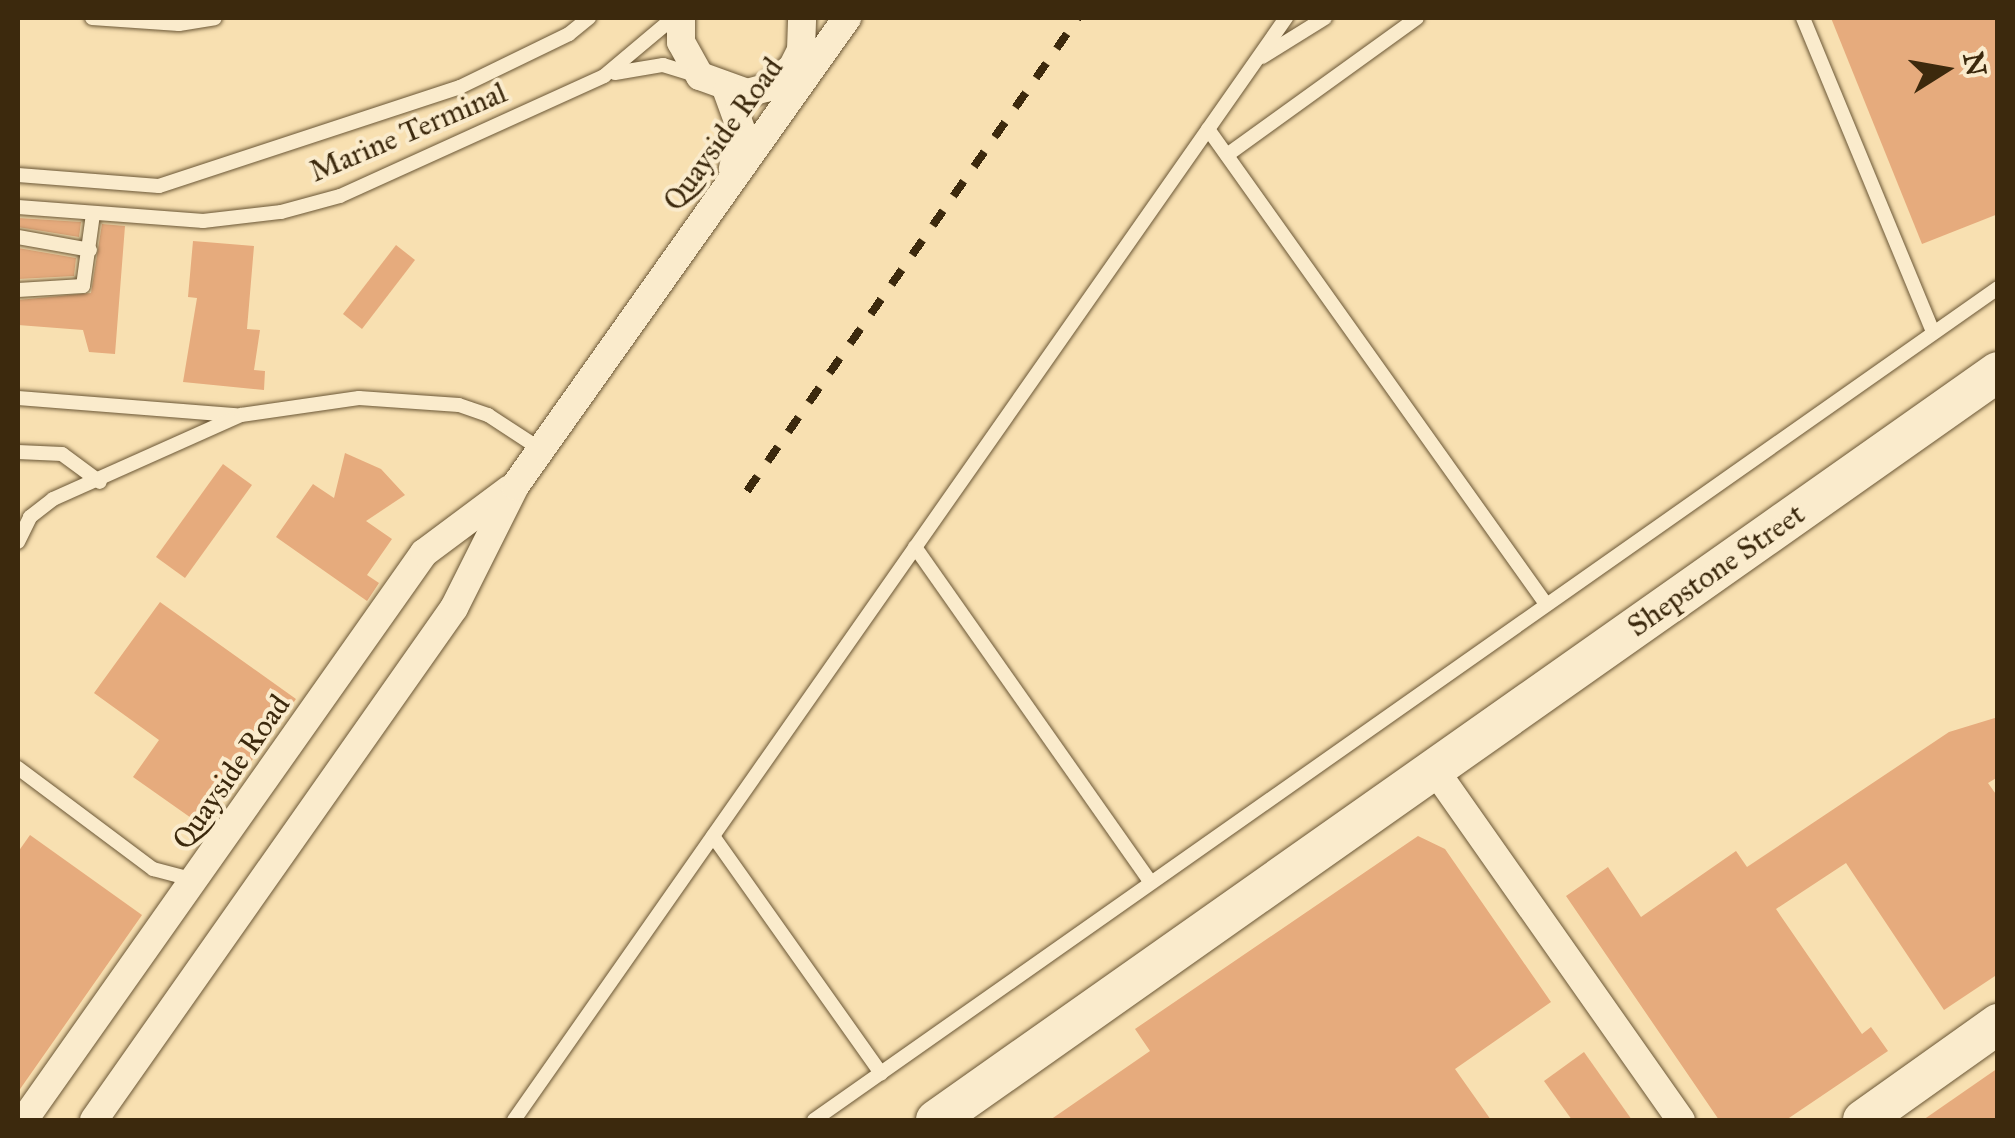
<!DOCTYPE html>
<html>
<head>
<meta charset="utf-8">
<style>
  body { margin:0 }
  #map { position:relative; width:2015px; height:1138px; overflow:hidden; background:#f8e0b1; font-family:"IM FELL Great Primer",serif }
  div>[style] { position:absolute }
  .building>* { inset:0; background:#e6ab7d }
  .roads { filter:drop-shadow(0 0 2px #6b5736) drop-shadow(0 0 2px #6b5736) }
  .lane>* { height:14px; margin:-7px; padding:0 7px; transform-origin:7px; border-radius:7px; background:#faebcc }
  .street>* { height:28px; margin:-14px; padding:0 14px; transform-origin:14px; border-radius:14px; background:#faebcc }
  .secondary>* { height:40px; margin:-20px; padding:0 20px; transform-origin:20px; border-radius:20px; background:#faebcc }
  .rail>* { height:8px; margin-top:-4px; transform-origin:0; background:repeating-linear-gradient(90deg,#3c290d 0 18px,transparent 0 36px) }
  span { translate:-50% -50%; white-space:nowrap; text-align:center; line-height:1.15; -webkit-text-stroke:8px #faebcc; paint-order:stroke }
  .street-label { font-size:30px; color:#3c290d }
  .frame { position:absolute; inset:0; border:20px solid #3c290d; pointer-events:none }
  .north { position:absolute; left:1895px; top:20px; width:100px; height:100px; -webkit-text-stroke:8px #faebcc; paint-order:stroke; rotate:79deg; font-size:28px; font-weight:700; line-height:40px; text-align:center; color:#3c290d }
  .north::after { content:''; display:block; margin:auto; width:35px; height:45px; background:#3c290d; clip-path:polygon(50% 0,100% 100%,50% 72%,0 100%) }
</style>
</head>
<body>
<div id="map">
  <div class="building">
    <div style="clip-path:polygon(1831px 18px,1998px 18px,1998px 214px,1922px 244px)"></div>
    <div style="clip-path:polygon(18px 218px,81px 222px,79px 237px,18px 227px)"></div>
    <div style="clip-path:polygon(102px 224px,125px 226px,115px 354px,89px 352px,83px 330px,18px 325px,18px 300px,91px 293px)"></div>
    <div style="clip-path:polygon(193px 241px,254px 246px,247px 329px,260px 330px,254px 370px,265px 371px,264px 390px,183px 382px,197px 298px,188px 297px)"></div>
    <div style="clip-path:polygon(396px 245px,415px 260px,362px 329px,343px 314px)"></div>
    <div style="clip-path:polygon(18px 248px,76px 258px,74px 276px,18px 279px)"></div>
    <div style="clip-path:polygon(345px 453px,381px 469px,405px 495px,366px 521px,392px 539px,367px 575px,379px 583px,367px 601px,276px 537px,313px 484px,334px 498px)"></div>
    <div style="clip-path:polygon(223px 464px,252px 485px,185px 578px,156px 557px)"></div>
    <div style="clip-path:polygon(160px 602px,296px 699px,230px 791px,220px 783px,194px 820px,133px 777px,159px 740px,94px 693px)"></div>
    <div style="clip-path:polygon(1998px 717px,1998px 777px,1988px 783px,1998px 797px,1998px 974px,1944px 1010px,1846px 863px,1776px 909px,1862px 1034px,1871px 1027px,1888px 1051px,1786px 1120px,1719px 1120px,1566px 896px,1608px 867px,1641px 917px,1736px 851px,1747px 867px,1949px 732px)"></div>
    <div style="clip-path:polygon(30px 835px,142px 915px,18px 1092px,18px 852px)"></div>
    <div style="clip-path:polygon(1418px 836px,1445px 849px,1551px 1002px,1455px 1069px,1491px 1120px,1050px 1120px,1150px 1051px,1135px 1029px)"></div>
    <div style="clip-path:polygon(1584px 1052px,1632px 1120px,1572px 1120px,1544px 1081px)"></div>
    <div style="clip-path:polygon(1998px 1068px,1998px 1120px,1923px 1120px)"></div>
  </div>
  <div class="roads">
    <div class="lane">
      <div style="left:92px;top:18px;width:87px;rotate:3.9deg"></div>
      <div style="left:179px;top:24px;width:36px;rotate:-9deg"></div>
      <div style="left:1803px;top:18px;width:340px;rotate:67.5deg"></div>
      <div style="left:1262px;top:57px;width:74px;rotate:-31.8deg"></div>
      <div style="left:615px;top:73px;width:49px;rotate:-9.5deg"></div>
      <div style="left:663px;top:65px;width:34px;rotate:17deg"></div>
      <div style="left:1208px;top:129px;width:583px;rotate:54.57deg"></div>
      <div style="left:1227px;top:155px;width:234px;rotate:-35.8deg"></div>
      <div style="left:18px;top:175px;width:141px;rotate:4.5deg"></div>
      <div style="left:159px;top:186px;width:317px;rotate:-18.2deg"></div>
      <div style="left:460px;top:87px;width:121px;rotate:-25.9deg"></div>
      <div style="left:569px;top:34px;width:26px;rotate:-39deg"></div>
      <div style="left:18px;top:207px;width:186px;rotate:4.3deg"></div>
      <div style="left:203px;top:221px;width:79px;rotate:-6.6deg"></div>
      <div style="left:281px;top:212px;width:61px;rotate:-15.2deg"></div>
      <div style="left:340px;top:196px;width:290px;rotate:-24.4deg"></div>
      <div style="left:604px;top:76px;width:90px;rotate:-40deg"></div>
      <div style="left:18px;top:237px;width:73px;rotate:10.2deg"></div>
      <div style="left:18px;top:290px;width:65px;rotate:-3.5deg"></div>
      <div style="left:83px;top:286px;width:73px;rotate:-82.1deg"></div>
      <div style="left:18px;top:398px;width:219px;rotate:4.5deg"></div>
      <div style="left:18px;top:452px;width:44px;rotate:2.6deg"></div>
      <div style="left:62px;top:454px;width:47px;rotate:36.4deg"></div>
      <div style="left:18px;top:542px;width:28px;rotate:-64deg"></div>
      <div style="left:30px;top:517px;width:29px;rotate:-38deg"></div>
      <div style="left:53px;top:499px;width:206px;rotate:-24.1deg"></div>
      <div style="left:241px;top:415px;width:119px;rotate:-8.2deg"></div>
      <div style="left:359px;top:398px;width:100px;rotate:4deg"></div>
      <div style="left:459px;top:405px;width:31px;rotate:19deg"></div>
      <div style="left:488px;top:415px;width:62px;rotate:33.2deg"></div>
      <div style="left:915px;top:547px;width:408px;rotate:54.9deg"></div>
      <div style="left:18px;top:768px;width:169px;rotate:36.8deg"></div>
      <div style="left:153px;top:869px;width:43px;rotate:14.7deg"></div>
      <div style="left:713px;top:836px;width:291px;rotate:54.7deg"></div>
      <div style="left:514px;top:1120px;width:1346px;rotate:-54.99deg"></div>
      <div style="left:814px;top:1120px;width:1447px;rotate:-35.1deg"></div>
    </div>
    <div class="street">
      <div style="left:681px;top:18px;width:24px;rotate:90deg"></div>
      <div style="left:681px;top:42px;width:39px;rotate:61deg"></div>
      <div style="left:700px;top:76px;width:50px;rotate:19.9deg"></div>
      <div style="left:747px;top:93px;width:20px;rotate:-15deg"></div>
      <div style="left:766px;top:88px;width:33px;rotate:-38deg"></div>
      <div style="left:792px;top:68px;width:20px;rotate:-63deg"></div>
      <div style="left:801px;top:50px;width:32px;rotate:-88deg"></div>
      <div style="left:727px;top:91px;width:44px;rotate:69.9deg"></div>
      <div style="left:742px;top:132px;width:38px;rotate:104deg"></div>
      <div style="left:1432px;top:766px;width:433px;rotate:54.9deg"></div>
      <div style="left:24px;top:1120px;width:694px;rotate:-54.8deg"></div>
      <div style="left:424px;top:553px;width:107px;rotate:-36.7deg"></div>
      <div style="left:94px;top:1120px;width:626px;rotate:-54.89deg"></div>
      <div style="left:454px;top:608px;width:136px;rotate:-63.4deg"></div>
      <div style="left:515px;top:486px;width:574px;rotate:-54.65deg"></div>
    </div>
    <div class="secondary">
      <div style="left:936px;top:1120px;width:1299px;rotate:-35.16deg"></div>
      <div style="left:1863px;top:1120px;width:166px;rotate:-35.4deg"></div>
    </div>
  </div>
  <div class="rail">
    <div style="left:747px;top:491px;width:577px;rotate:-55.02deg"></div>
  </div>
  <div class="street-label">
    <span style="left:408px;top:132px;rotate:-23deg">Marine Terminal</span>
    <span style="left:723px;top:134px;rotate:-54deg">Quayside Road</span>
    <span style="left:1716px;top:570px;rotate:-35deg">Shepstone Street</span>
    <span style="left:231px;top:772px;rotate:-55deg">Quayside Road</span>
  </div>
  <div class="frame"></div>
  <div class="north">N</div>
</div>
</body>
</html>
